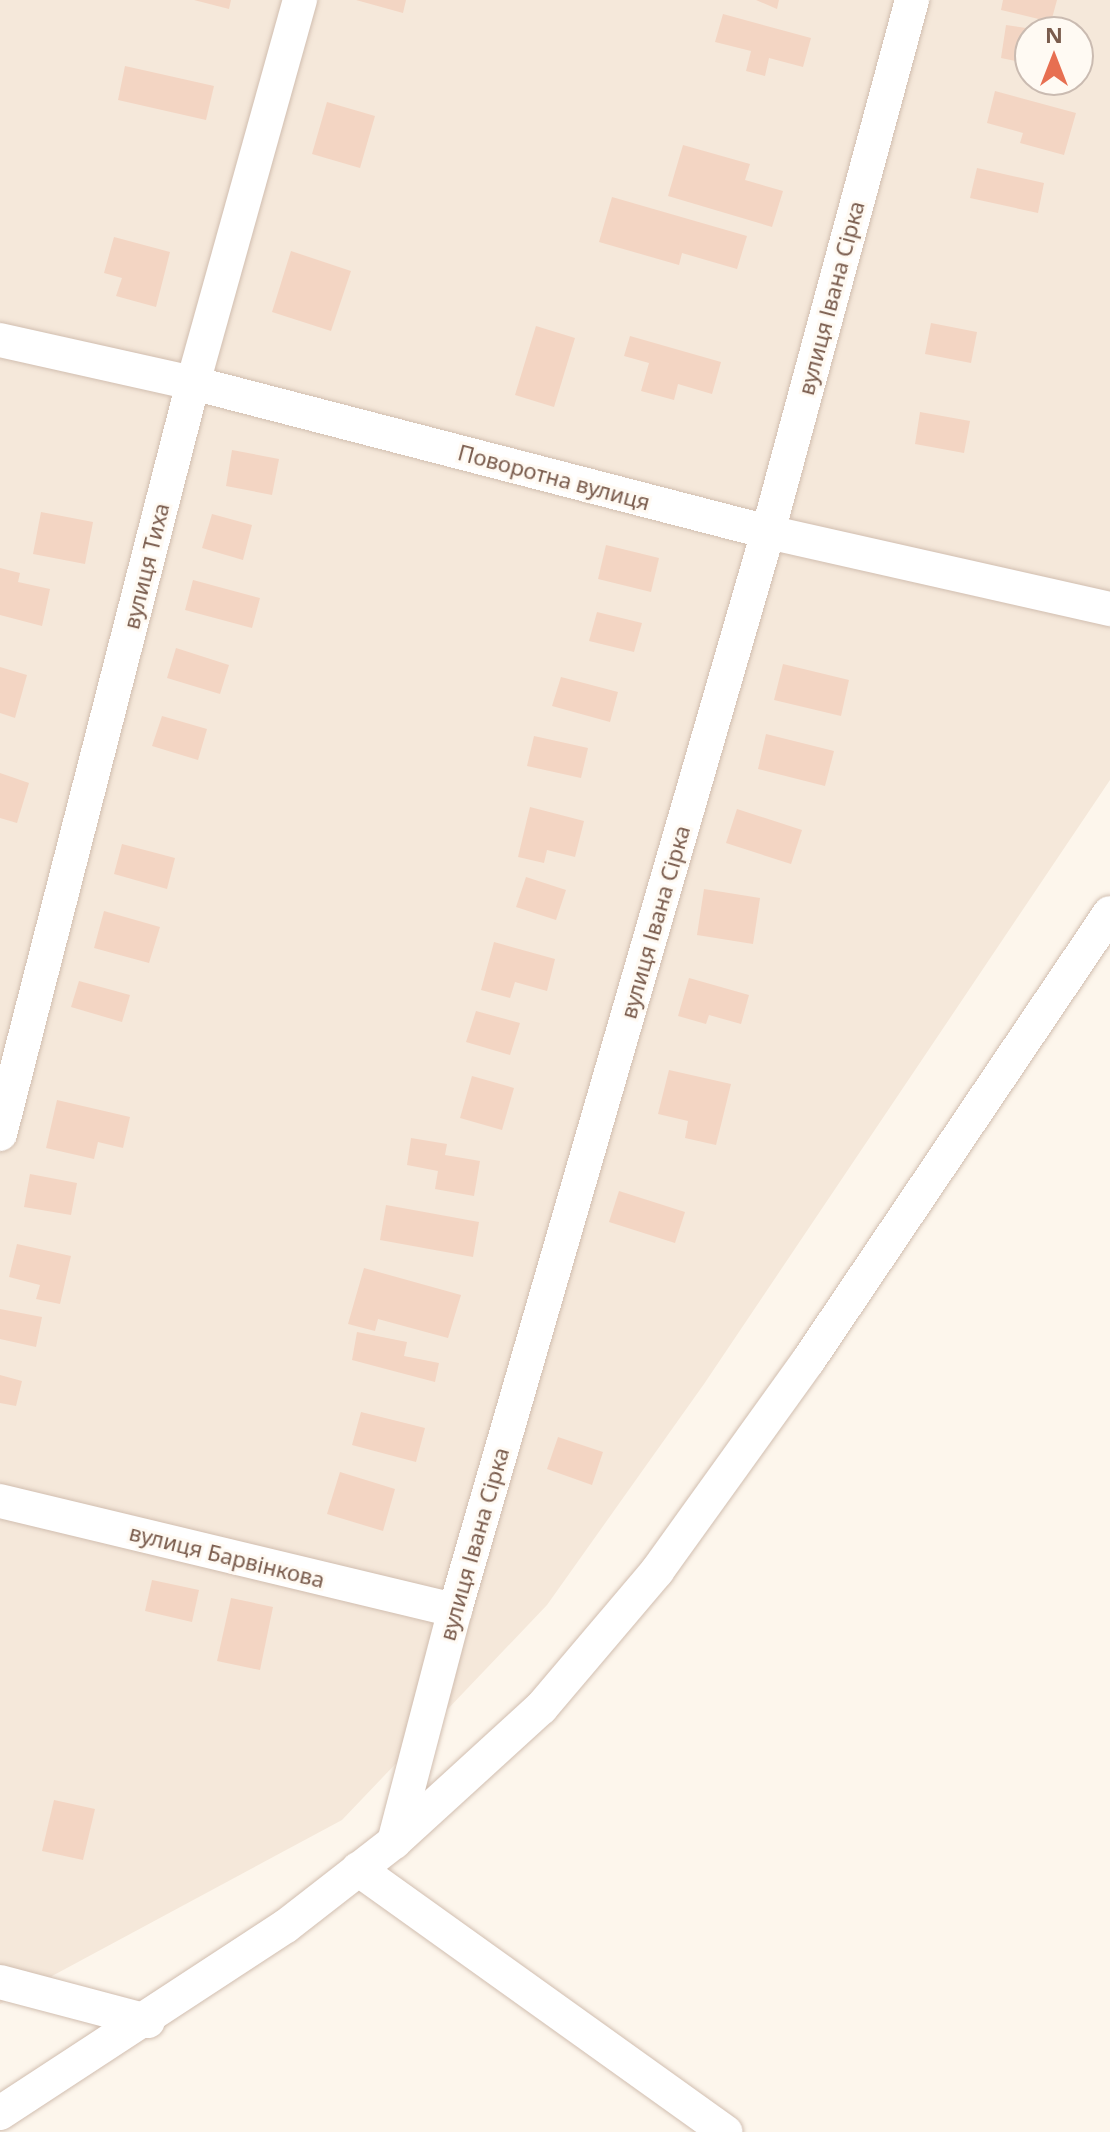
<!DOCTYPE html>
<html>
<head>
<meta charset="utf-8">
<style>
  body { margin:0 }
  #map { position:relative; width:1110px; height:2132px; overflow:hidden; background:#fdf6ec; font-family:"Noto Sans",sans-serif }
  div>[style] { position:absolute }
  .residential>* { inset:0; background:#f5e8da }
  .building>* { inset:0; background:#f3d5c3 }
  .roads { filter:drop-shadow(0 0 2px #d1beb0) drop-shadow(0 0 2px #d1beb0) }
  .minor>* { height:34px; margin:-17px; padding:0 17px; transform-origin:17px; border-radius:17px; background:#fff }
  span { translate:-50% -50%; white-space:nowrap; text-align:center; line-height:1.15; -webkit-text-stroke:6px #fffaf3; paint-order:stroke }
  .street-label { font-size:22px; color:#7a5c4d }
  .north { position:absolute; left:1014px; top:16px; width:80px; height:80px; box-sizing:border-box; background:#fffaf3; border:2px solid #cabbb1; border-radius:50%; rotate:0deg; font-size:22px; font-weight:700; line-height:32px; text-align:center; color:#7a5c4d }
  .north::after { content:''; display:block; margin:auto; width:28px; height:36px; background:#e76f51; clip-path:polygon(50% 0,100% 100%,50% 72%,0 100%) }
</style>
</head>
<body>
<div id="map">
  <div class="residential">
    <div style="clip-path:polygon(evenodd,0 0,1110px 0,1110px 780px,704px 1384px,547px 1605px,342px 1820px,0 2004px,0 0,1030px 32px,1078px 32px,1078px 80px,1030px 80px,1030px 32px)"></div>
  </div>
  <div class="building">
    <div style="clip-path:polygon(194px 0,231px 0,229px 9px)"></div>
    <div style="clip-path:polygon(356px 0,406px 0,403px 13px)"></div>
    <div style="clip-path:polygon(756px 0,779px 0,777px 9px)"></div>
    <div style="clip-path:polygon(1003px 0,1057px 0,1051px 22px,1001px 10px)"></div>
    <div style="clip-path:polygon(723px 14px,811px 38px,803px 67px,769px 58px,765px 76px,746px 71px,751px 51px,715px 42px)"></div>
    <div style="clip-path:polygon(1006px 25px,1039px 30px,1030px 32px,1030px 64px,1001px 58px)"></div>
    <div style="clip-path:polygon(125px 66px,214px 86px,206px 120px,118px 100px)"></div>
    <div style="clip-path:polygon(995px 91px,1076px 113px,1064px 155px,1020px 143px,1023px 133px,987px 123px)"></div>
    <div style="clip-path:polygon(327px 102px,375px 116px,360px 168px,312px 154px)"></div>
    <div style="clip-path:polygon(683px 145px,750px 164px,745px 180px,783px 191px,772px 227px,668px 196px)"></div>
    <div style="clip-path:polygon(977px 168px,1044px 183px,1038px 213px,970px 198px)"></div>
    <div style="clip-path:polygon(612px 197px,747px 236px,737px 269px,682px 253px,679px 265px,599px 242px)"></div>
    <div style="clip-path:polygon(114px 237px,170px 252px,156px 307px,116px 296px,122px 278px,104px 273px)"></div>
    <div style="clip-path:polygon(291px 251px,351px 271px,331px 331px,272px 312px)"></div>
    <div style="clip-path:polygon(931px 323px,977px 332px,971px 363px,925px 354px)"></div>
    <div style="clip-path:polygon(536px 326px,575px 338px,554px 407px,515px 395px)"></div>
    <div style="clip-path:polygon(630px 336px,721px 362px,712px 394px,678px 384px,674px 400px,641px 391px,649px 363px,624px 356px)"></div>
    <div style="clip-path:polygon(920px 412px,970px 421px,964px 453px,915px 444px)"></div>
    <div style="clip-path:polygon(232px 450px,279px 459px,272px 495px,226px 486px)"></div>
    <div style="clip-path:polygon(41px 512px,93px 522px,85px 564px,33px 554px)"></div>
    <div style="clip-path:polygon(212px 514px,252px 525px,243px 560px,202px 548px)"></div>
    <div style="clip-path:polygon(606px 545px,659px 558px,651px 592px,598px 579px)"></div>
    <div style="clip-path:polygon(0 568px,20px 573px,18px 582px,50px 589px,42px 626px,0 615px)"></div>
    <div style="clip-path:polygon(193px 580px,260px 598px,252px 628px,185px 610px)"></div>
    <div style="clip-path:polygon(597px 612px,642px 623px,634px 652px,589px 641px)"></div>
    <div style="clip-path:polygon(176px 648px,229px 665px,220px 694px,167px 678px)"></div>
    <div style="clip-path:polygon(783px 664px,849px 680px,841px 716px,774px 700px)"></div>
    <div style="clip-path:polygon(0 667px,27px 675px,15px 718px,0 713px)"></div>
    <div style="clip-path:polygon(561px 677px,618px 692px,610px 722px,552px 706px)"></div>
    <div style="clip-path:polygon(162px 716px,207px 729px,198px 760px,152px 746px)"></div>
    <div style="clip-path:polygon(766px 734px,834px 751px,825px 786px,758px 769px)"></div>
    <div style="clip-path:polygon(534px 736px,588px 748px,581px 778px,527px 766px)"></div>
    <div style="clip-path:polygon(0 773px,29px 783px,17px 823px,0 818px)"></div>
    <div style="clip-path:polygon(530px 807px,584px 821px,575px 857px,547px 850px,544px 863px,518px 857px)"></div>
    <div style="clip-path:polygon(737px 809px,802px 830px,791px 864px,726px 843px)"></div>
    <div style="clip-path:polygon(122px 844px,175px 858px,167px 889px,114px 874px)"></div>
    <div style="clip-path:polygon(526px 877px,566px 890px,556px 920px,516px 907px)"></div>
    <div style="clip-path:polygon(704px 889px,760px 898px,753px 944px,697px 935px)"></div>
    <div style="clip-path:polygon(104px 911px,160px 927px,149px 963px,94px 948px)"></div>
    <div style="clip-path:polygon(494px 942px,555px 959px,547px 991px,515px 982px,510px 998px,481px 990px)"></div>
    <div style="clip-path:polygon(689px 978px,749px 995px,741px 1024px,709px 1015px,706px 1024px,678px 1016px)"></div>
    <div style="clip-path:polygon(79px 981px,130px 995px,122px 1022px,71px 1007px)"></div>
    <div style="clip-path:polygon(476px 1011px,520px 1023px,510px 1055px,466px 1042px)"></div>
    <div style="clip-path:polygon(669px 1070px,731px 1084px,716px 1145px,685px 1138px,688px 1121px,658px 1114px)"></div>
    <div style="clip-path:polygon(472px 1076px,514px 1088px,502px 1130px,460px 1118px)"></div>
    <div style="clip-path:polygon(57px 1100px,130px 1117px,123px 1148px,98px 1142px,94px 1159px,46px 1148px)"></div>
    <div style="clip-path:polygon(411px 1138px,447px 1144px,445px 1155px,480px 1161px,474px 1196px,435px 1189px,438px 1171px,407px 1165px)"></div>
    <div style="clip-path:polygon(30px 1174px,77px 1183px,71px 1215px,24px 1207px)"></div>
    <div style="clip-path:polygon(619px 1191px,685px 1212px,675px 1243px,609px 1222px)"></div>
    <div style="clip-path:polygon(386px 1205px,479px 1222px,473px 1257px,380px 1240px)"></div>
    <div style="clip-path:polygon(17px 1244px,71px 1256px,60px 1304px,36px 1299px,40px 1285px,9px 1277px)"></div>
    <div style="clip-path:polygon(364px 1268px,461px 1295px,448px 1338px,378px 1319px,375px 1331px,348px 1324px)"></div>
    <div style="clip-path:polygon(0 1309px,42px 1317px,36px 1347px,0 1339px)"></div>
    <div style="clip-path:polygon(357px 1332px,407px 1342px,404px 1356px,439px 1363px,435px 1382px,352px 1360px)"></div>
    <div style="clip-path:polygon(0 1375px,22px 1381px,16px 1406px,0 1403px)"></div>
    <div style="clip-path:polygon(361px 1412px,425px 1428px,416px 1462px,352px 1445px)"></div>
    <div style="clip-path:polygon(558px 1437px,603px 1452px,592px 1485px,547px 1469px)"></div>
    <div style="clip-path:polygon(340px 1472px,395px 1489px,383px 1531px,327px 1514px)"></div>
    <div style="clip-path:polygon(152px 1580px,199px 1590px,192px 1622px,145px 1611px)"></div>
    <div style="clip-path:polygon(231px 1598px,273px 1607px,260px 1670px,217px 1661px)"></div>
    <div style="clip-path:polygon(54px 1800px,95px 1809px,83px 1860px,42px 1851px)"></div>
  </div>
  <div class="roads">
    <div class="minor">
      <div style="left:0;top:340px;width:198px;rotate:12.6deg"></div>
      <div style="left:193px;top:383px;width:594px;rotate:14.53deg"></div>
      <div style="left:768px;top:532px;width:351px;rotate:12.7deg"></div>
      <div style="left:0;top:1134px;width:775px;rotate:-75.59deg"></div>
      <div style="left:193px;top:383px;width:398px;rotate:-74.4deg"></div>
      <div style="left:0;top:1501px;width:468px;rotate:13.5deg"></div>
      <div style="left:394px;top:1842px;width:240px;rotate:-75.3deg"></div>
      <div style="left:455px;top:1610px;width:1123px;rotate:-73.81deg"></div>
      <div style="left:768px;top:532px;width:551px;rotate:-74.85deg"></div>
      <div style="left:358px;top:1869px;width:452px;rotate:35.6deg"></div>
      <div style="left:0;top:1982px;width:153px;rotate:14.8deg"></div>
      <div style="left:0;top:2113px;width:342px;rotate:-33.2deg"></div>
      <div style="left:286px;top:1926px;width:137px;rotate:-37.9deg"></div>
      <div style="left:394px;top:1842px;width:199px;rotate:-42.4deg"></div>
      <div style="left:541px;top:1708px;width:180px;rotate:-49.7deg"></div>
      <div style="left:657px;top:1571px;width:259px;rotate:-54.3deg"></div>
      <div style="left:808px;top:1361px;width:540px;rotate:-56.02deg"></div>
    </div>
  </div>
  <div class="street-label">
    <span style="left:831px;top:298px;rotate:-75deg">вулиця Івана Сірка</span>
    <span style="left:554px;top:477px;rotate:15deg">Поворотна вулиця</span>
    <span style="left:146px;top:566px;rotate:-76deg">вулиця Тиха</span>
    <span style="left:655px;top:922px;rotate:-74deg">вулиця Івана Сірка</span>
    <span style="left:474px;top:1544px;rotate:-74deg">вулиця Івана Сірка</span>
    <span style="left:227px;top:1556px;rotate:14deg">вулиця Барвінкова</span>
  </div>
  <div class="north">N</div>
</div>
</body>
</html>
